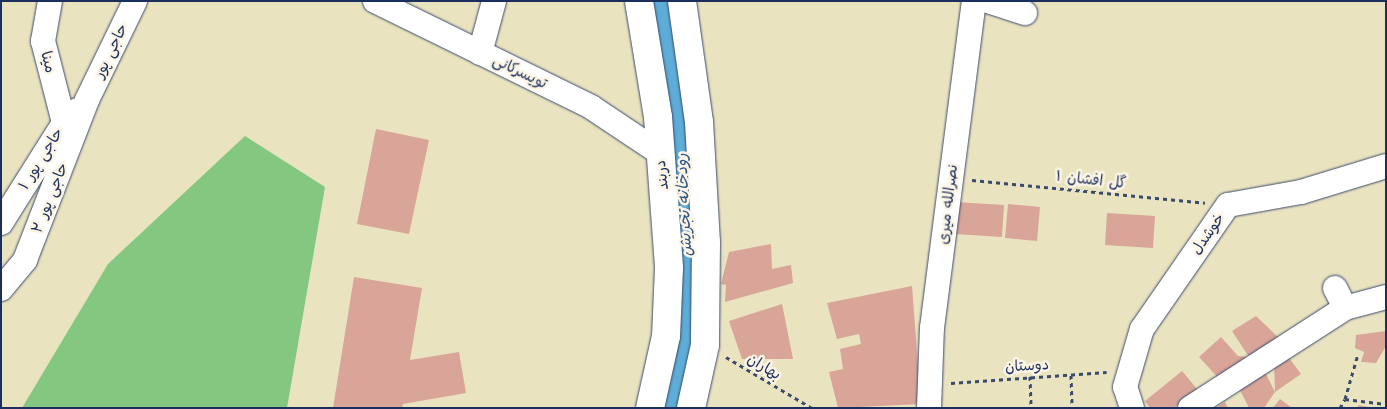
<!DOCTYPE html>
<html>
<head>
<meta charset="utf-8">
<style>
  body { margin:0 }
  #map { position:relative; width:1387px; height:409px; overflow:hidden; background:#eae3c0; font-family:"Architects Daughter","Playpen Sans Arabic",sans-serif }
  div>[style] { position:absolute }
  .green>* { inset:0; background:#84c780 }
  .river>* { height:35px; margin:-17.5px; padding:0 17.5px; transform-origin:17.5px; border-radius:17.5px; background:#5eadd8 }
  .building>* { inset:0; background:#d8a598 }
  .path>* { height:3px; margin-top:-1.5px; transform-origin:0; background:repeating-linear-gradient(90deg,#3a4a6d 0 4px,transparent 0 8px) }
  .roads { filter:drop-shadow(0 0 1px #3a4a6d) drop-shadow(0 0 1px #3a4a6d) }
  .street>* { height:24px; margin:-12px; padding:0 12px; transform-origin:12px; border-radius:12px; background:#fff }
  .secondary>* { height:28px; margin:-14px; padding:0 14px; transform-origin:14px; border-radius:14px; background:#fff }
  span { translate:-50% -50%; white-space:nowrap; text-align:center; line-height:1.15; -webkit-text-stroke:5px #fcf5e5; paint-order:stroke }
  .street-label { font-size:15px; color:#1b2f5e }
  .water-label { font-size:16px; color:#2f5583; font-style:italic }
  .frame { position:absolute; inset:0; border:2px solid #1b2f5e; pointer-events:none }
</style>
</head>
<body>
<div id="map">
  <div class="green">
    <div style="clip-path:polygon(245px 136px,325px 187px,287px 408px,22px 408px,108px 264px)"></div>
  </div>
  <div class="river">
    <div style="left:668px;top:1px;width:257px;rotate:85.5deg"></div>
    <div style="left:688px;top:257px;width:59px;rotate:91deg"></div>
    <div style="left:687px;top:316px;width:94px;rotate:101.1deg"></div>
  </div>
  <div class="building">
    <div style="clip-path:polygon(376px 129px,429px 140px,409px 234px,357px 224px)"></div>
    <div style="clip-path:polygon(956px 202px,1004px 205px,1002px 237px,954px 234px)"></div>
    <div style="clip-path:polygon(1008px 204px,1040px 207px,1037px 241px,1005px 238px)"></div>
    <div style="clip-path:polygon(1107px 213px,1155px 216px,1153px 248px,1105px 245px)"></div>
    <div style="clip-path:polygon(771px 244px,772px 269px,791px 265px,793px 283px,725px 302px,726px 285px,721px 284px,729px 252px)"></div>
    <div style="clip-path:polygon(354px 277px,422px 288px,410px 360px,459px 352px,466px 393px,403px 404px,402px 408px,333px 408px)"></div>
    <div style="clip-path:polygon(912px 286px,921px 404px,838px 408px,829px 372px,843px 369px,840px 349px,861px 344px,859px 334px,837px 339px,827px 303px)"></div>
    <div style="clip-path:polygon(782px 304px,793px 359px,742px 359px,729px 321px)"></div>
    <div style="clip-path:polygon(1256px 316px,1279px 338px,1249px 357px,1232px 331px)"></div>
    <div style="clip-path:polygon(1386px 331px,1386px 346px,1376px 363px,1361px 362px,1364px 352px,1355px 348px,1356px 335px)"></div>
    <div style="clip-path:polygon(1221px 337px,1238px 356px,1249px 357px,1222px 382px,1199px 357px)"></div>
    <div style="clip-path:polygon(1286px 354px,1301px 374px,1275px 392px,1264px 408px,1249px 408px,1239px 388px,1266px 374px,1275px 392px,1274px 362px)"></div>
    <div style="clip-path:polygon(1182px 371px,1197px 389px,1174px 408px,1150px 408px,1145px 401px)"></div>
    <div style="clip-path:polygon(1280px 399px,1292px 408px,1273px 408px)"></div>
    <div style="clip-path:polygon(1225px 402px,1228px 408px,1216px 408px)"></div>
    <div style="clip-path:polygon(1358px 405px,1369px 407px,1369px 408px,1358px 408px)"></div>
  </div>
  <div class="path">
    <div style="left:972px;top:180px;width:234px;rotate:5.6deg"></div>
    <div style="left:726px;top:357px;width:100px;rotate:30.7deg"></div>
    <div style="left:1071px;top:375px;width:33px;rotate:88deg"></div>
    <div style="left:1030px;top:376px;width:32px;rotate:88deg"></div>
    <div style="left:951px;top:383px;width:156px;rotate:-4deg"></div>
    <div style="left:1345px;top:399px;width:47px;rotate:-73.9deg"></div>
    <div style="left:1340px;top:408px;width:10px;rotate:-61deg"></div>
    <div style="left:1345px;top:399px;width:41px;rotate:7deg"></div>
  </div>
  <div class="roads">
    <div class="street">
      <div style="left:50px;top:1px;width:41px;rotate:99.9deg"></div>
      <div style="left:43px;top:41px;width:85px;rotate:75.6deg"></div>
      <div style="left:375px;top:1px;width:241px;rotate:26.1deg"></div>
      <div style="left:591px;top:107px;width:83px;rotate:33.7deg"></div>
      <div style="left:988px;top:1px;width:39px;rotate:18deg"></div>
      <div style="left:480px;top:53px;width:54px;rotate:-74.9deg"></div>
      <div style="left:1px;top:223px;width:118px;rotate:-57.8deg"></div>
      <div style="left:64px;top:123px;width:18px;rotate:-45deg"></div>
      <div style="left:1335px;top:288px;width:22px;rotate:63deg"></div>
      <div style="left:1px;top:289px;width:38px;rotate:-50deg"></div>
      <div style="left:25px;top:260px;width:172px;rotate:-68.8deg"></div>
      <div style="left:87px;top:100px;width:110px;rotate:-64.1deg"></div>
      <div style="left:929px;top:408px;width:80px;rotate:-87.9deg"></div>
      <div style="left:932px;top:328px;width:330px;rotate:-82.7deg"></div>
      <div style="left:1132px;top:408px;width:22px;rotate:-108deg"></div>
      <div style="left:1125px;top:387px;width:60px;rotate:-73.7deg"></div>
      <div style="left:1142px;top:329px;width:151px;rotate:-55.3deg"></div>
      <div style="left:1228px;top:205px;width:74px;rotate:-10.1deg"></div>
      <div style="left:1301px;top:192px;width:89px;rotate:-17deg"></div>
      <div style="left:1190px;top:408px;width:184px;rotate:-32.8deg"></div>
      <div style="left:1345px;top:308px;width:42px;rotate:-15deg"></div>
    </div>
    <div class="secondary">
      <div style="left:639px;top:1px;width:118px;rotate:80.7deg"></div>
      <div style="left:658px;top:117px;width:151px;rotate:85.8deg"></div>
      <div style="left:669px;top:268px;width:68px;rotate:92.5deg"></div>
      <div style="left:666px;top:336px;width:74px;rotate:102.5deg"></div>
      <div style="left:682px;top:1px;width:122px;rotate:82deg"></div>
      <div style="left:699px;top:122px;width:120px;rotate:86.7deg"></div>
      <div style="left:706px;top:242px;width:103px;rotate:90.6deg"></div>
      <div style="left:705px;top:345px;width:65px;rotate:102.5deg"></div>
    </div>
  </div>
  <div class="street-label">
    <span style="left:111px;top:51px;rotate:-64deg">حاجی پور</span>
    <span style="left:48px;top:62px;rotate:76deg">مینا</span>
    <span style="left:520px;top:72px;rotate:26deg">تویسرکانی</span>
    <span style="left:41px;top:159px;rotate:-58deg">حاجی پور ۱</span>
    <span style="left:662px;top:175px;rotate:-96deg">دربند</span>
    <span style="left:1091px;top:180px;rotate:6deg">گل افشان ۱</span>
    <span style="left:50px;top:198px;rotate:-68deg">حاجی پور ۲</span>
    <span style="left:948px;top:204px;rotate:-83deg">نصرالله میری</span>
    <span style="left:1208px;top:234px;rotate:-55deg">خوشدل</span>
    <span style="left:1027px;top:366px;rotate:-3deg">دوستان</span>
    <span style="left:764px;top:367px;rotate:31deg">بهاران</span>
  </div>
  <div class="water-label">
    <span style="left:684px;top:205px;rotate:-93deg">رودخانه تجریش</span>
  </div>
  <div class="frame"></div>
</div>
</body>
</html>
